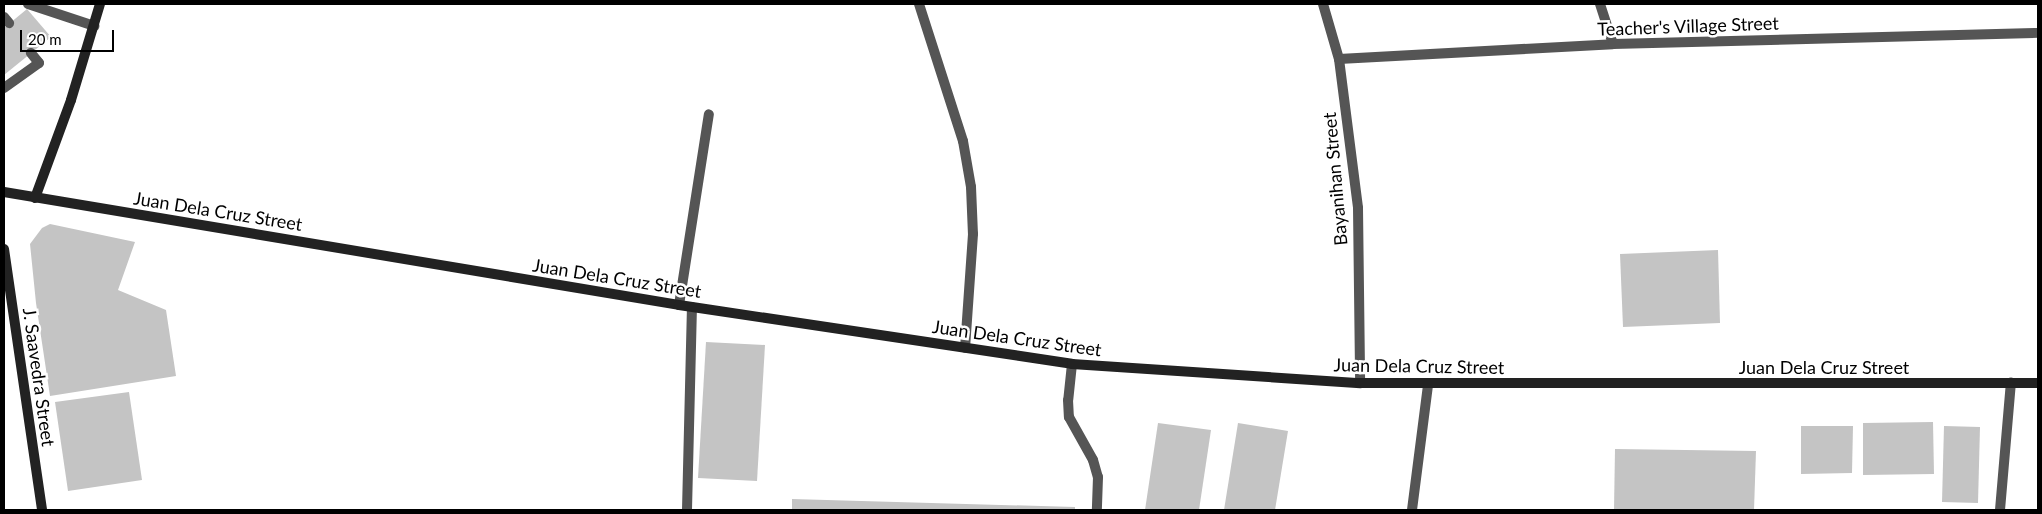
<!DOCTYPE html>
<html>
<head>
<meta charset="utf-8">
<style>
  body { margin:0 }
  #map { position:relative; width:2042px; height:514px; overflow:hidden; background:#fff; font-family:Lato,sans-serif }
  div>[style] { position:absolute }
  .building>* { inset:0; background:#c4c4c4 }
  .lane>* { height:10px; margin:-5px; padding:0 5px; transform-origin:5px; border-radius:5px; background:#555 }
  .street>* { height:10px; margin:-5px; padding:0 5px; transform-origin:5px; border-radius:5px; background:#555 }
  .secondary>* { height:10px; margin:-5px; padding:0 5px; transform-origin:5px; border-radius:5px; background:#222 }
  span { translate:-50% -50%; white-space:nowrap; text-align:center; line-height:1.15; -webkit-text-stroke:5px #fff; paint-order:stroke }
  .street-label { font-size:18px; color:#000 }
  .frame { position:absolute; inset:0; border:5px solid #000; pointer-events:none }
  .scale { position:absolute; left:20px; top:30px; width:94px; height:22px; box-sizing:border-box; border:2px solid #000; border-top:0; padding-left:6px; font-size:15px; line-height:18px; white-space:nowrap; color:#000; -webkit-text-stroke:4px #fff; paint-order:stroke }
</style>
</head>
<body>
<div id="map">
  <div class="building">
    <div style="clip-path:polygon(27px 9px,51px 37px,4px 75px,4px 28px)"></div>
    <div style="clip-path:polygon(50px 224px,135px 242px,118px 290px,166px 310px,176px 376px,50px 396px,36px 303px,30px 244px,42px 228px)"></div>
    <div style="clip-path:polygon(1718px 250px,1720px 323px,1623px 327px,1620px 254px)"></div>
    <div style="clip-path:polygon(706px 342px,765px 345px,757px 481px,698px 478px)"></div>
    <div style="clip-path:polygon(129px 392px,142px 480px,68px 491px,55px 402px)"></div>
    <div style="clip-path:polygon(1933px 422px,1934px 474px,1863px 475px,1863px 423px)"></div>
    <div style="clip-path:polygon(1158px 423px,1211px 430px,1199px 510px,1145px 510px)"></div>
    <div style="clip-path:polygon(1238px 423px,1288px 431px,1275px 510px,1224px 510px)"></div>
    <div style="clip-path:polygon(1801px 426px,1853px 426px,1852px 473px,1801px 474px)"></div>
    <div style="clip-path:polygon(1944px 426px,1980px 427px,1978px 503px,1942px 502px)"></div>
    <div style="clip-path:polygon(1615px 449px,1756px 451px,1754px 510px,1614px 510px)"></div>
    <div style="clip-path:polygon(792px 499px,1075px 507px,1075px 510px,792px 510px)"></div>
  </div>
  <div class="lane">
    <div style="left:28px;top:4px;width:70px;rotate:18.4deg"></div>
    <div style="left:4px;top:17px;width:8px;rotate:50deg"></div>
    <div style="left:4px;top:88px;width:43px;rotate:-35.5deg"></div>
    <div style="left:39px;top:63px;width:13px;rotate:-129deg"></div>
    <div style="left:679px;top:305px;width:193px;rotate:-81.1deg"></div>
    <div style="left:1072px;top:364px;width:36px;rotate:96deg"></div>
    <div style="left:1068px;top:400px;width:17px;rotate:87deg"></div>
    <div style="left:1069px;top:417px;width:49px;rotate:60.8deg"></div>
    <div style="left:1093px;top:460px;width:18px;rotate:74deg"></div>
    <div style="left:1098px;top:477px;width:33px;rotate:92deg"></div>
    <div style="left:1412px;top:510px;width:126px;rotate:-82.7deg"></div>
  </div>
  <div class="street">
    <div style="left:919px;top:4px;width:144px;rotate:72.2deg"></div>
    <div style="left:963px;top:141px;width:47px;rotate:80.1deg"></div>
    <div style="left:971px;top:187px;width:47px;rotate:87.6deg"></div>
    <div style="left:973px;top:234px;width:114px;rotate:94deg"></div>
    <div style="left:1323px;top:4px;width:57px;rotate:73.8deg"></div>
    <div style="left:1339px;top:59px;width:150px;rotate:82.7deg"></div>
    <div style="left:1358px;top:208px;width:175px;rotate:89.3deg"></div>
    <div style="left:1600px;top:4px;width:42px;rotate:72deg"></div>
    <div style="left:1339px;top:59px;width:274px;rotate:-3.1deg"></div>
    <div style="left:1613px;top:44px;width:425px;rotate:-1.5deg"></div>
    <div style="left:687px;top:510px;width:203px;rotate:-88.6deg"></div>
    <div style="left:2000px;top:510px;width:128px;rotate:-85.1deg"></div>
  </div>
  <div class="secondary">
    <div style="left:4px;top:192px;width:684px;rotate:9.5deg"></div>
    <div style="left:679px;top:305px;width:397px;rotate:8.5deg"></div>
    <div style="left:1072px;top:364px;width:289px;rotate:3.8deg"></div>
    <div style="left:1360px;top:383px;width:678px"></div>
    <div style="left:35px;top:198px;width:104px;rotate:-69.8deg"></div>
    <div style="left:71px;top:100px;width:100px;rotate:-73.2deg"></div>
    <div style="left:4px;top:249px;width:264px;rotate:81.7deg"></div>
  </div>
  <div class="street-label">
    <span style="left:1688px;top:26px;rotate:-2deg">Teacher's Village Street</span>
    <span style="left:1335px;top:179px;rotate:-95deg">Bayanihan Street</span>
    <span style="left:218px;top:211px;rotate:9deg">Juan Dela Cruz Street</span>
    <span style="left:617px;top:278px;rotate:9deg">Juan Dela Cruz Street</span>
    <span style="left:1017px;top:338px;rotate:8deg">Juan Dela Cruz Street</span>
    <span style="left:1419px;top:366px;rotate:1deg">Juan Dela Cruz Street</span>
    <span style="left:1824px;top:367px">Juan Dela Cruz Street</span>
    <span style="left:39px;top:377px;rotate:82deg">J. Saavedra Street</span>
  </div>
  <div class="frame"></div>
  <div class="scale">20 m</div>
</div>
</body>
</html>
